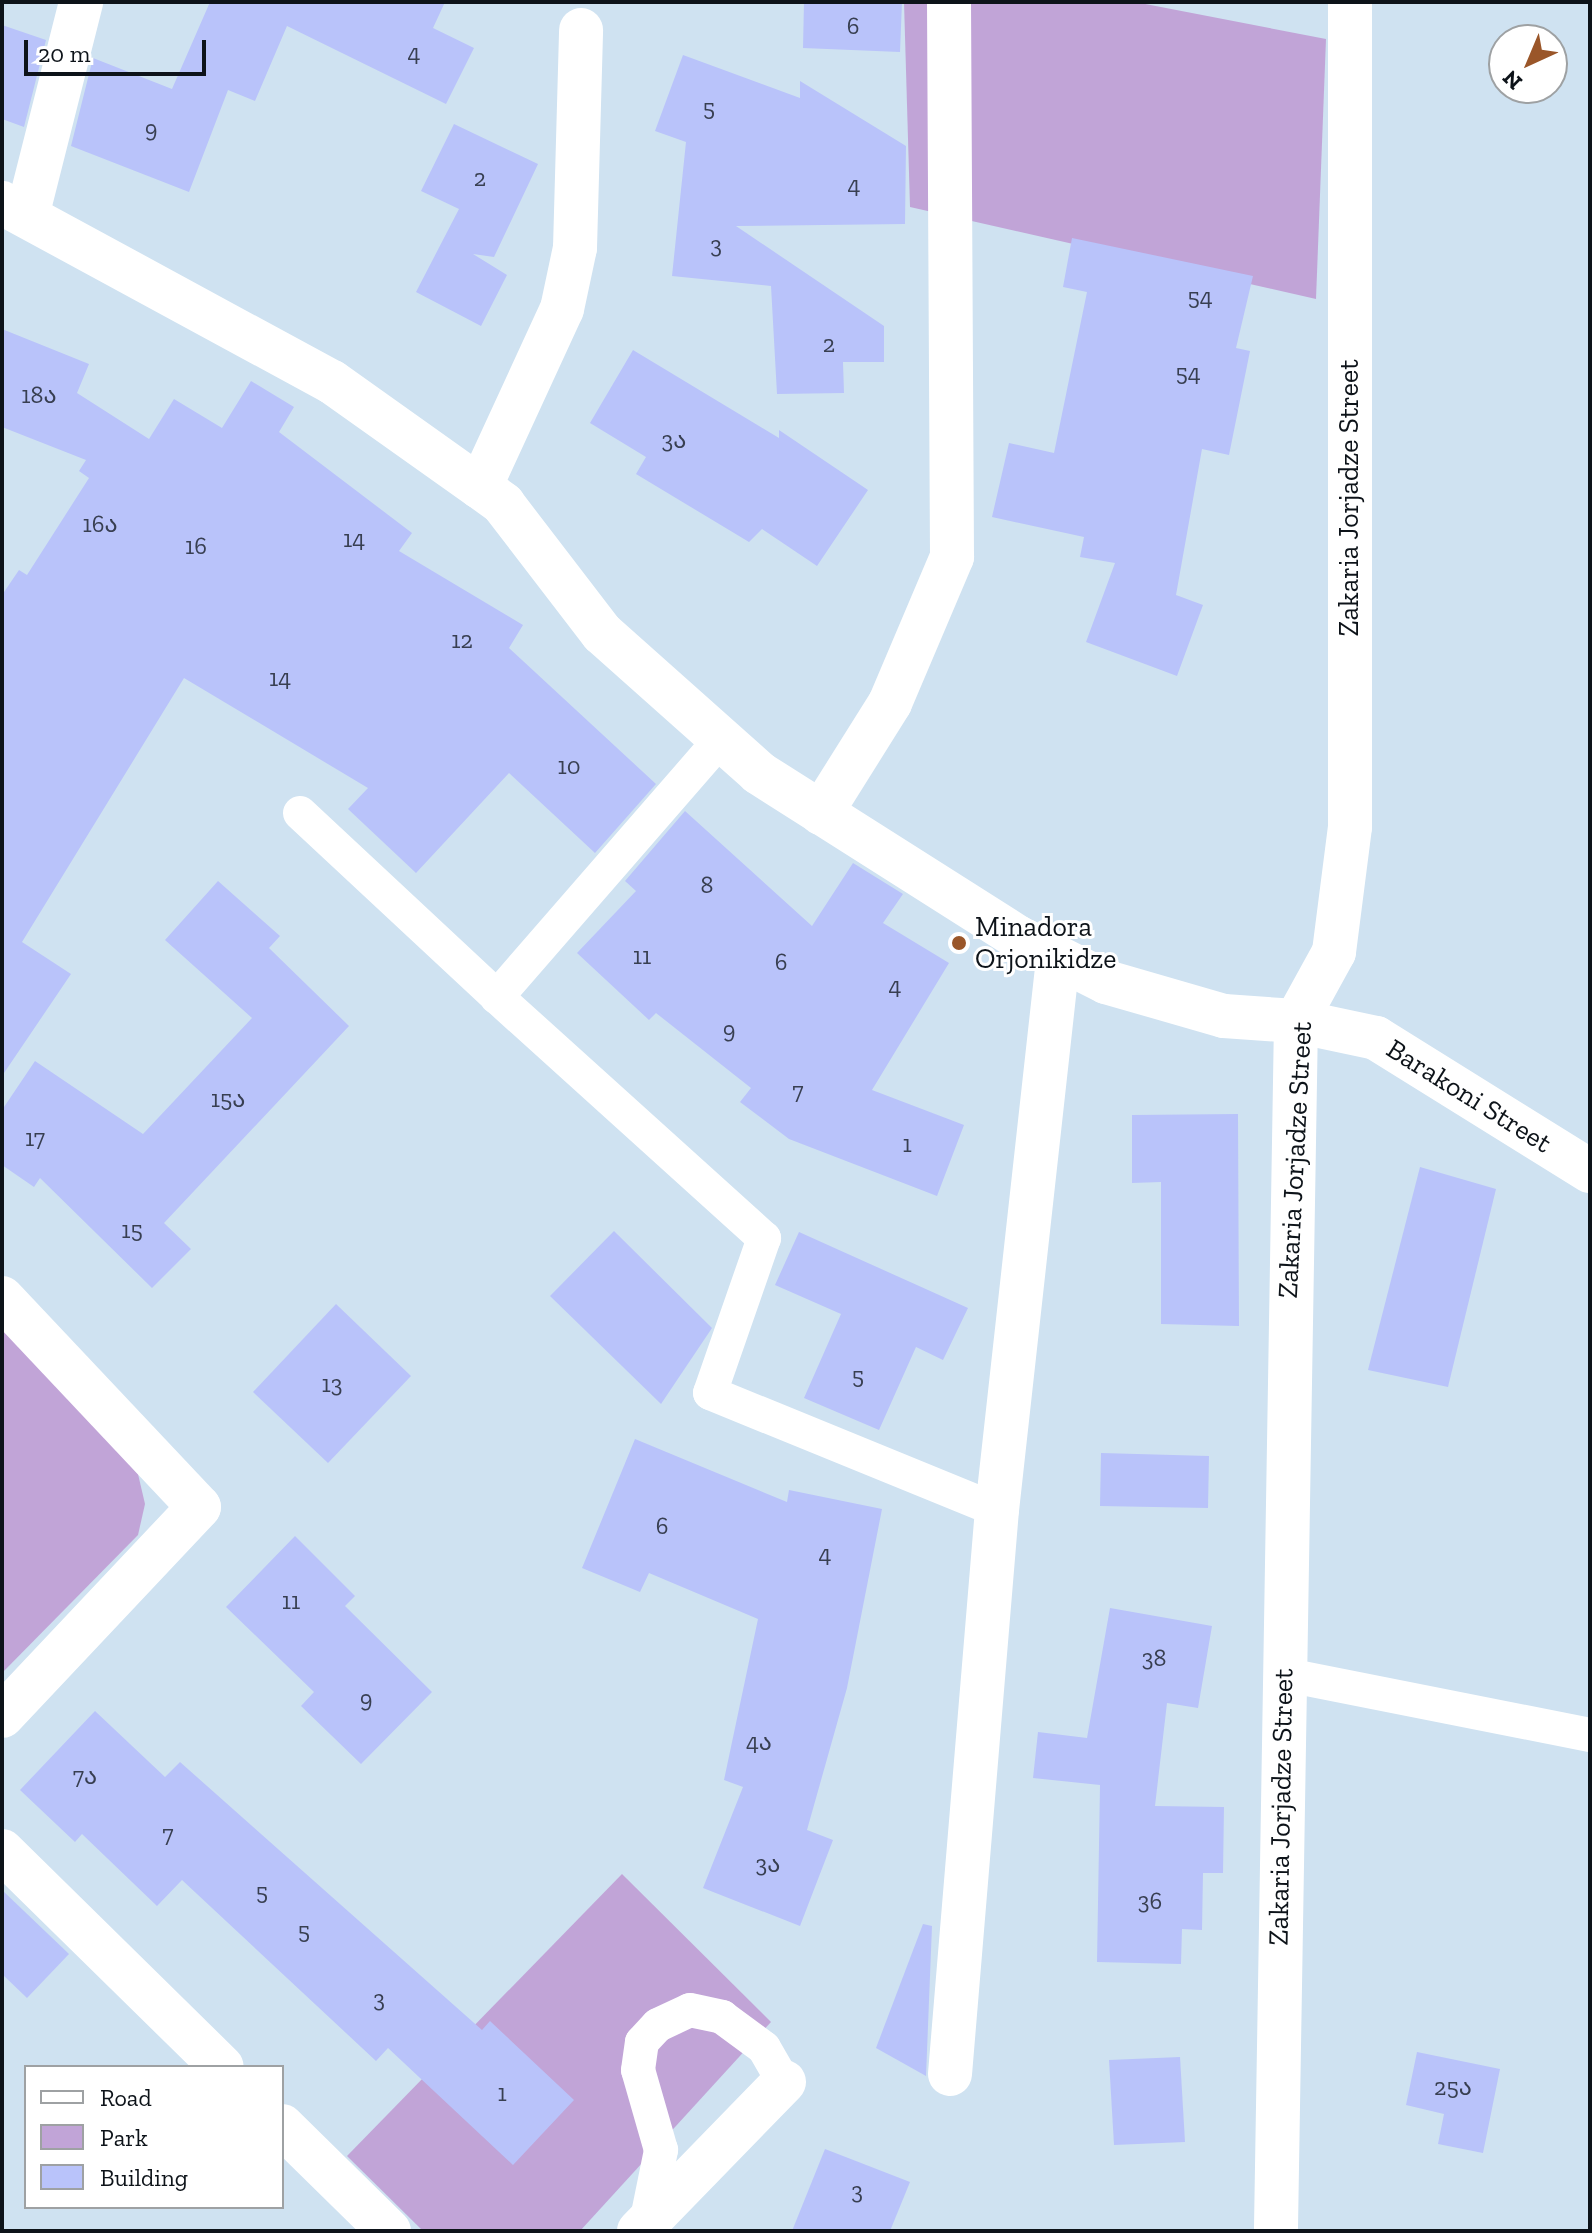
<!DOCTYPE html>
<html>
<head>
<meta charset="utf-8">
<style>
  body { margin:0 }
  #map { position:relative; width:1592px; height:2233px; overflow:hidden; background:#cfe2f1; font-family:"Zilla Slab","Noto Sans Georgian",serif }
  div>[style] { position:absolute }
  .green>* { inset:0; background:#c1a4d7 }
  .building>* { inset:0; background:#b9c3fa }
  .lane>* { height:34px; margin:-17px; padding:0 17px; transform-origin:17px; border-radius:17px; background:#fff }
  .street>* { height:44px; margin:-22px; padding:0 22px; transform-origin:22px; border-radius:22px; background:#fff }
  .secondary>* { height:44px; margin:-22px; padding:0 22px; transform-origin:22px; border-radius:22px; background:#fff }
  .dots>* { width:22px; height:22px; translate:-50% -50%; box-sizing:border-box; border:4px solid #fff; border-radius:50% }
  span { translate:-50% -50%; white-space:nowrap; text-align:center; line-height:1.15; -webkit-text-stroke:6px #fff; paint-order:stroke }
  .number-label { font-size:24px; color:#383f51 }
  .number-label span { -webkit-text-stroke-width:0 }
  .street-label { font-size:28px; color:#0d1319 }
  .poi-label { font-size:28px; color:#0d1319 }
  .left { translate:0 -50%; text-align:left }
  .frame { position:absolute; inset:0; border:4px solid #0d1319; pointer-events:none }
  .legend { position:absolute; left:24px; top:2065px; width:260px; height:144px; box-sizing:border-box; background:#fff; border:2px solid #9ea1a3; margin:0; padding:10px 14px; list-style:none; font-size:24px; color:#0d1319 }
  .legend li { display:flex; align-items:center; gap:16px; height:40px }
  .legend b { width:40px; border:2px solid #9ea1a3 }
  .north { position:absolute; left:1488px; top:24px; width:80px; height:80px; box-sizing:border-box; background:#fff; border:2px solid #9ea1a3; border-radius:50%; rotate:224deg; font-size:22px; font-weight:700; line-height:32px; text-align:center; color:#0d1319 }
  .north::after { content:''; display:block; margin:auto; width:28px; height:36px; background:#9a5629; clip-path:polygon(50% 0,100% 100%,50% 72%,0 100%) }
  .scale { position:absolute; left:24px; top:40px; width:182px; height:36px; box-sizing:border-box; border:4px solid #0d1319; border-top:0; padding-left:10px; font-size:24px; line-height:28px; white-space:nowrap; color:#0d1319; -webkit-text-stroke:6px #fff; paint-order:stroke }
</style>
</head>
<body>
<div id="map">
  <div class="green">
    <div style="clip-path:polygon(904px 2px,1135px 2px,1326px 39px,1316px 299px,910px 207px)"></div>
    <div style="clip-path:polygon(2px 1325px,138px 1474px,145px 1504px,138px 1535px,2px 1673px)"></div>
    <div style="clip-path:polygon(622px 1874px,771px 2022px,580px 2231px,423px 2231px,347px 2156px)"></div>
  </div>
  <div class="building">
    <div style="clip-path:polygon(210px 2px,445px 2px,433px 28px,474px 48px,446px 104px,287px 26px,255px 101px,228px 90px,189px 192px,71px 146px,93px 58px,172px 89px)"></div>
    <div style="clip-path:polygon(804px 2px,902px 2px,900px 52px,803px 48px)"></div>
    <div style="clip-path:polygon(2px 25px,46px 40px,24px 127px,2px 119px)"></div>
    <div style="clip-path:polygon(683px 55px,800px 98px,800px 81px,906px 146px,905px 224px,736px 226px,884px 326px,884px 362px,843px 362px,844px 393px,777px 394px,771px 286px,672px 276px,686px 142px,655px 131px)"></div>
    <div style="clip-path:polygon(454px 124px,538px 164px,494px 257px,473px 254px,507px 275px,481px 326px,416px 292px,459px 209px,421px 191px)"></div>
    <div style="clip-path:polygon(1072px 238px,1253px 276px,1236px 348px,1250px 351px,1229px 455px,1202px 449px,1176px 595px,1203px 605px,1177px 676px,1086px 642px,1115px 563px,1080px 557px,1084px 537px,992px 517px,1009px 443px,1054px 453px,1087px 292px,1063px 287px)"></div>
    <div style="clip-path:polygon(2px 329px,89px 364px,77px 393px,149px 439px,174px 399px,222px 428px,251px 381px,294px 407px,279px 432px,412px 533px,399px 551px,523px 625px,509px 648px,656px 784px,595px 853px,509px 773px,416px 873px,348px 809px,368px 788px,184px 678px,22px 942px,71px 974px,2px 1076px,2px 595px,19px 570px,27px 575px,89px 478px,79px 471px,86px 460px,2px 427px)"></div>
    <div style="clip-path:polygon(633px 350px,779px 438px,779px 430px,868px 490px,817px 566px,762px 529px,749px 542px,636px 474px,646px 457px,590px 423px)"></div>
    <div style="clip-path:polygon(685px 811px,812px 926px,853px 863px,903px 894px,883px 923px,949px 963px,872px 1090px,964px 1125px,937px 1196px,789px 1139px,740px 1102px,751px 1088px,656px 1013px,649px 1020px,577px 953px,636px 891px,625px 881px)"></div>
    <div style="clip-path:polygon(218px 881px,280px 936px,269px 948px,349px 1026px,164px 1223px,191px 1249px,152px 1288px,40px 1178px,34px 1187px,2px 1165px,2px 1110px,35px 1061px,143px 1134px,252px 1018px,165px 940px)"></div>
    <div style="clip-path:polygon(1238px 1114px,1239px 1326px,1161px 1324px,1161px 1182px,1132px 1183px,1132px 1115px)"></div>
    <div style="clip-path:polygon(1420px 1167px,1496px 1189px,1448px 1387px,1368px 1370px)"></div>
    <div style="clip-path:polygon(614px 1231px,712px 1328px,661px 1404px,550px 1296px)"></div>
    <div style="clip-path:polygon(799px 1232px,968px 1308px,943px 1360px,916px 1347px,879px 1430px,804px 1398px,841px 1314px,775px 1285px)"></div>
    <div style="clip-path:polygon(336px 1304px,411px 1376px,328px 1463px,253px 1392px)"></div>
    <div style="clip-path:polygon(635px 1439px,787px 1502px,789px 1490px,882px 1509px,847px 1688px,807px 1830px,833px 1840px,800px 1926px,703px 1888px,743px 1787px,724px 1780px,758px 1619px,649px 1573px,640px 1592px,582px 1568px)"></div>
    <div style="clip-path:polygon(1101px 1453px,1209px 1456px,1208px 1508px,1100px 1506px)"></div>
    <div style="clip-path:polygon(295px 1536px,355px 1596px,345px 1606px,432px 1692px,361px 1764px,301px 1706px,314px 1692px,226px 1607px)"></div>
    <div style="clip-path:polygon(1110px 1608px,1212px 1626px,1198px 1708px,1167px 1703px,1155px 1806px,1224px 1807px,1223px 1873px,1203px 1873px,1202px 1930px,1182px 1929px,1181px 1964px,1097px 1962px,1100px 1785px,1033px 1778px,1038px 1732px,1087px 1738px)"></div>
    <div style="clip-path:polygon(95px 1711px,165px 1777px,180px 1762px,482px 2030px,490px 2021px,574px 2100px,513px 2165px,388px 2048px,376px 2061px,182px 1880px,157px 1906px,82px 1834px,75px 1842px,20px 1790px)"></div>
    <div style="clip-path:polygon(2px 1890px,69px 1954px,27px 1998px,2px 1974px)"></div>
    <div style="clip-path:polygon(923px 1924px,932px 1926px,926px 2076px,876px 2048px)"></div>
    <div style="clip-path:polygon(1417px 2052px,1500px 2069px,1483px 2153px,1438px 2144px,1444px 2114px,1406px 2105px)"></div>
    <div style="clip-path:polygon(1180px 2057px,1185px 2142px,1114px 2145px,1109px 2060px)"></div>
    <div style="clip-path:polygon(825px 2149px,910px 2182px,890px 2231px,792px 2231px)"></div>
  </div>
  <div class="lane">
    <div style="left:721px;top:739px;width:342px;rotate:131deg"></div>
    <div style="left:497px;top:997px;width:360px;rotate:42.1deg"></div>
    <div style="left:764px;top:1238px;width:164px;rotate:109.2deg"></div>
    <div style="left:710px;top:1393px;width:310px;rotate:22.2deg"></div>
    <div style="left:300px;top:813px;width:270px;rotate:43deg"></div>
    <div style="left:1282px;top:1674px;width:314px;rotate:11.2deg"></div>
    <div style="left:646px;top:2224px;width:76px;rotate:-78.5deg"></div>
    <div style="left:661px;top:2150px;width:83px;rotate:-106deg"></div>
    <div style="left:638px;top:2070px;width:28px;rotate:-82deg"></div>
    <div style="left:642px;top:2042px;width:23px;rotate:-47deg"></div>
    <div style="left:658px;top:2025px;width:35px;rotate:-25deg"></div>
    <div style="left:690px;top:2010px;width:33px;rotate:12deg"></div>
    <div style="left:722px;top:2017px;width:52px;rotate:36.4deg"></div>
    <div style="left:764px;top:2048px;width:39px;rotate:60deg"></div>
  </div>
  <div class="street">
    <div style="left:1350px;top:2px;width:825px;rotate:90deg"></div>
    <div style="left:1350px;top:827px;width:126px;rotate:97.3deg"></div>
    <div style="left:1334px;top:952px;width:79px;rotate:118.8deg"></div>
    <div style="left:1296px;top:1021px;width:82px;rotate:12deg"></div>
    <div style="left:1376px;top:1038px;width:252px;rotate:31.9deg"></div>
    <div style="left:28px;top:212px;width:217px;rotate:-75.8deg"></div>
    <div style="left:480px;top:487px;width:196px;rotate:-65.3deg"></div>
    <div style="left:562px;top:309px;width:62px;rotate:-78deg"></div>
    <div style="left:575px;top:248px;width:218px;rotate:-88.4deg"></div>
    <div style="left:821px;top:813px;width:130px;rotate:-57.9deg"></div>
    <div style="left:890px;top:703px;width:159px;rotate:-67deg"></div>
    <div style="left:952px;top:557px;width:555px;rotate:-90.31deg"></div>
    <div style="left:2px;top:1298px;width:287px;rotate:46.7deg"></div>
    <div style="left:199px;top:1507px;width:287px;rotate:133.3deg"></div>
    <div style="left:2px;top:1851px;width:308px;rotate:44.5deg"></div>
    <div style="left:950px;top:2074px;width:566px;rotate:-85.24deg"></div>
    <div style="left:997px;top:1510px;width:554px;rotate:-83.68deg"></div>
    <div style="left:282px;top:2126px;width:150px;rotate:44.5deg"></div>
    <div style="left:639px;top:2231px;width:208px;rotate:-45.8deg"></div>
  </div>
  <div class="secondary">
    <div style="left:2px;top:203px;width:375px;rotate:28.5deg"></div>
    <div style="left:332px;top:382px;width:181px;rotate:35.4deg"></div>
    <div style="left:480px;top:487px;width:29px;rotate:36deg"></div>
    <div style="left:503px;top:504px;width:163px;rotate:52.5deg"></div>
    <div style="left:602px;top:633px;width:210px;rotate:41.7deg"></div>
    <div style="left:759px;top:773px;width:306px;rotate:32.4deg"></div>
    <div style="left:1017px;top:937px;width:100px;rotate:26.8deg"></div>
    <div style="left:1106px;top:982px;width:123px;rotate:16.1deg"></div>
    <div style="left:1224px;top:1016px;width:72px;rotate:4deg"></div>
    <div style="left:1296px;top:1021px;width:1210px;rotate:90.95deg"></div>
  </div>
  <div class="dots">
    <div style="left:959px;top:943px;background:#9a5629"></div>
  </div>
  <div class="number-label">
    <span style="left:853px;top:26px">6</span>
    <span style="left:414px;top:53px">4</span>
    <span style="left:709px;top:108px">5</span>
    <span style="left:151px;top:129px">9</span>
    <span style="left:480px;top:178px">2</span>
    <span style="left:854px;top:185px">4</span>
    <span style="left:716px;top:245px">3</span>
    <span style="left:1200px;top:297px">54</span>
    <span style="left:829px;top:344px">2</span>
    <span style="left:1188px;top:373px">54</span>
    <span style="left:39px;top:395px">18ა</span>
    <span style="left:674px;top:440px">3ა</span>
    <span style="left:100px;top:524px">16ა</span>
    <span style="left:354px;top:539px">14</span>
    <span style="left:196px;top:546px">16</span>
    <span style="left:462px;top:640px">12</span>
    <span style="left:280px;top:678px">14</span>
    <span style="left:569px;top:766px">10</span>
    <span style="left:707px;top:885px">8</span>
    <span style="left:642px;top:956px">11</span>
    <span style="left:781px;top:962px">6</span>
    <span style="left:895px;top:986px">4</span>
    <span style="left:729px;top:1030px">9</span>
    <span style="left:798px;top:1091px">7</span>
    <span style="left:228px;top:1099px">15ა</span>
    <span style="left:35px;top:1138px">17</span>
    <span style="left:907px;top:1144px">1</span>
    <span style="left:132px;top:1230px">15</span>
    <span style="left:858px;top:1376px">5</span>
    <span style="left:332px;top:1384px">13</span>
    <span style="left:662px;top:1526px">6</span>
    <span style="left:825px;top:1554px">4</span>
    <span style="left:291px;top:1601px">11</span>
    <span style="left:1154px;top:1658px">38</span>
    <span style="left:366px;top:1699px">9</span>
    <span style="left:759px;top:1742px">4ა</span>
    <span style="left:85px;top:1776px">7ა</span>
    <span style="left:168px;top:1834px">7</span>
    <span style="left:768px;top:1864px">3ა</span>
    <span style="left:262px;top:1892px">5</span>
    <span style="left:1150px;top:1901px">36</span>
    <span style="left:304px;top:1931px">5</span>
    <span style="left:379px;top:1999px">3</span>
    <span style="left:1453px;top:2087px">25ა</span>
    <span style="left:502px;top:2093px">1</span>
    <span style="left:857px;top:2191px">3</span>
  </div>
  <div class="street-label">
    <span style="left:1349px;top:498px;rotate:-90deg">Zakaria Jorjadze Street</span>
    <span style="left:1469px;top:1096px;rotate:32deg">Barakoni Street</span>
    <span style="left:1295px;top:1160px;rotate:-87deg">Zakaria Jorjadze Street</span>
    <span style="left:1281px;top:1807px;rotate:-89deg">Zakaria Jorjadze Street</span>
  </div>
  <div class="poi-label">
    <span class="left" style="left:975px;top:943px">Minadora<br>Orjonikidze</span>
  </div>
  <div class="frame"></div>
  <ul class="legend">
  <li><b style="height:10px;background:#fff"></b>Road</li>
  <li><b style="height:22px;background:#c1a4d7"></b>Park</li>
  <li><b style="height:22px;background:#b9c3fa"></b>Building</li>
  </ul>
  <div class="north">N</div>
  <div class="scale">20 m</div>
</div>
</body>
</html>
